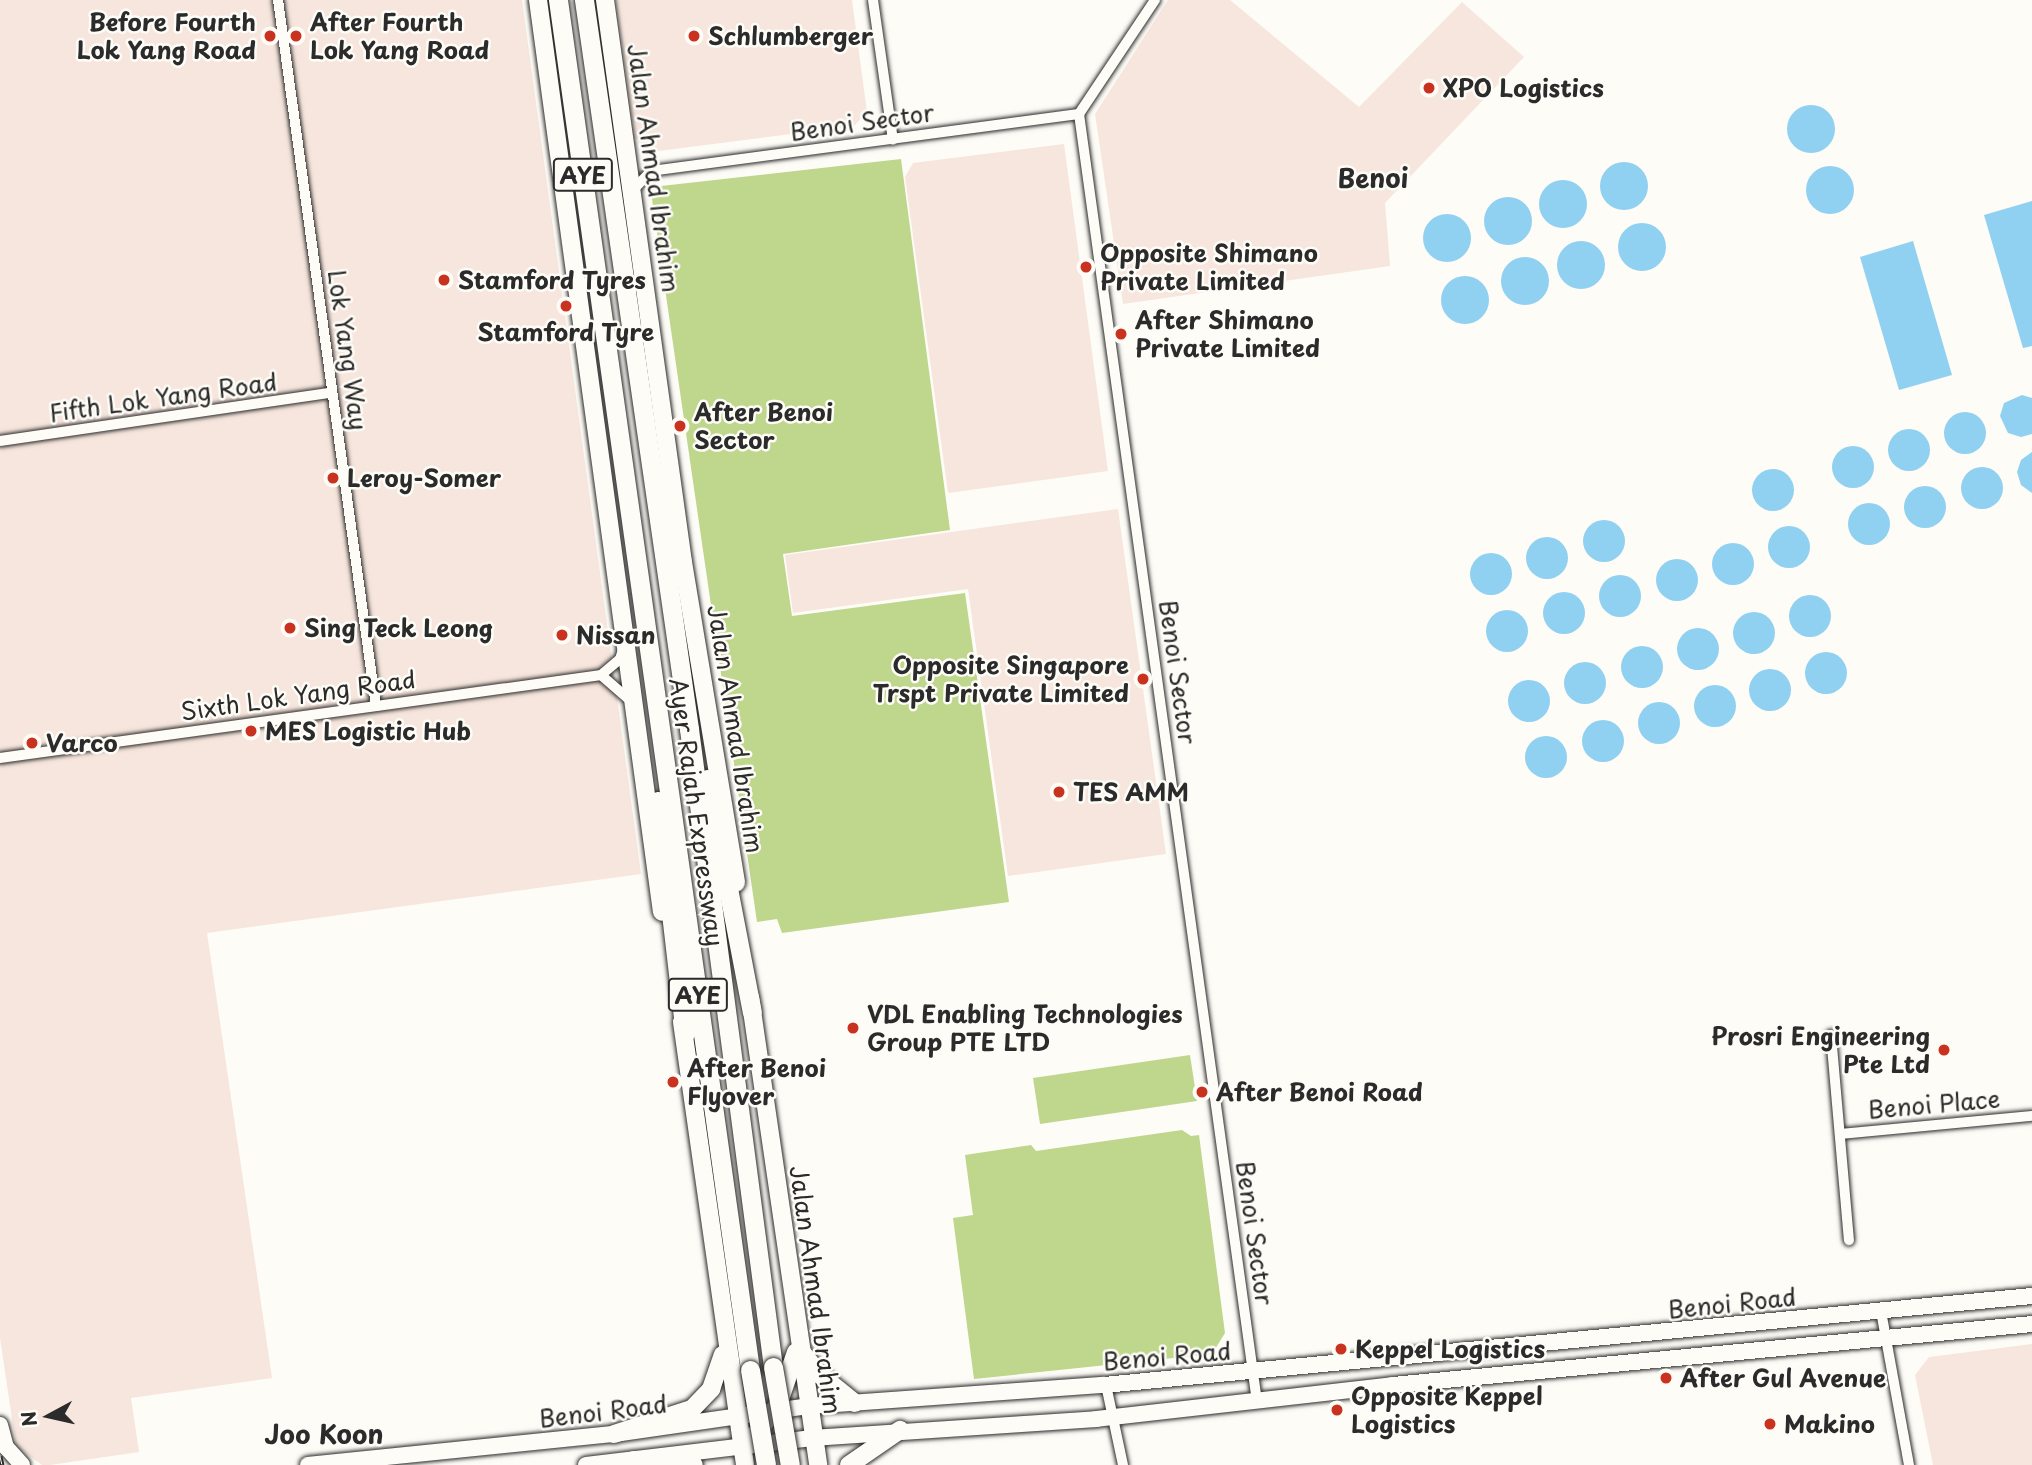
<!DOCTYPE html>
<html>
<head>
<meta charset="utf-8">
<style>
  body { margin:0 }
  #map { position:relative; width:2032px; height:1465px; overflow:hidden; background:#fdfcf7; font-family:"Playpen Sans",sans-serif }
  div>[style] { position:absolute }
  .built>* { inset:0; background:#f7e6dd }
  .green>* { inset:0; background:#bfd68d }
  .water>* { inset:0; background:#90d0f1 }
  .round { border-radius:50% }
  .roads { filter:drop-shadow(0 0 2px #2b2b2b) drop-shadow(0 0 2px #2b2b2b) }
  .minor>* { height:10px; margin:-5px; padding:0 5px; transform-origin:5px; border-radius:5px; background:#fdfcf7 }
  .secondary>* { height:16px; margin:-8px; padding:0 8px; transform-origin:8px; border-radius:8px; background:#fdfcf7 }
  .primary>* { height:18px; margin:-9px; padding:0 9px; transform-origin:9px; border-radius:9px; background:#fdfcf7 }
  .motorway>* { height:19px; margin:-9.5px; padding:0 9.5px; transform-origin:9.5px; border-radius:9.5px; background:#fdfcf7 }
  .rail>* { height:5px; margin-top:-2.5px; transform-origin:0; background:repeating-linear-gradient(90deg,#fdfcf7 0 8px,#2b2b2b 0 16px); box-sizing:border-box; border-block:2px solid #2b2b2b }
  .bridges { filter:drop-shadow(0 0 2px #2b2b2b) drop-shadow(0 0 2px #2b2b2b) }
  .motorway-bridge>* { height:19px; margin:-9.5px; padding:0 9.5px; transform-origin:9.5px; border-radius:9.5px; background:#fdfcf7 }
  .dots>* { width:19px; height:19px; translate:-50% -50%; box-sizing:border-box; border:4px solid #fdfcf7; border-radius:50% }
  span { translate:-50% -50%; white-space:nowrap; text-align:center; line-height:1.15; -webkit-text-stroke:5px #fdfcf7; paint-order:stroke }
  .shield-label span { padding:2px 5px; background:#fdfcf7; border:2px solid; border-radius:5px; -webkit-text-stroke-width:0 }
  .shield-label { font-size:23px; color:#2b2b2b; font-weight:700 }
  .poi-label { font-size:24px; color:#2b2b2b; font-weight:700 }
  .right { translate:-100% -50%; text-align:right }
  .left { translate:0 -50%; text-align:left }
  .street-label { font-size:24px; color:#2b2b2b }
  .neighbourhood-label { font-size:26px; color:#2b2b2b; font-weight:700 }
  .north { position:absolute; left:14px; top:1381px; width:70px; height:70px; -webkit-text-stroke:5px #fdfcf7; paint-order:stroke; rotate:262deg; font-size:19px; font-weight:700; line-height:28px; text-align:center; color:#2b2b2b }
  .north::after { content:''; display:block; margin:auto; width:24px; height:32px; background:#2b2b2b; clip-path:polygon(50% 0,100% 100%,50% 72%,0 100%) }
</style>
</head>
<body>
<div id="map">
  <div class="built">
    <div style="clip-path:polygon(0 0,522px 0,641px 874px,207px 933px,272px 1378px,131px 1398px,139px 1452px,50px 1465px,42px 1465px,16px 1446px,0 1338px)"></div>
    <div style="clip-path:polygon(616px 0,852px 0,867px 112px,854px 126px,651px 152px,635px 138px)"></div>
    <div style="clip-path:polygon(1168px 0,1230px 0,1359px 107px,1462px 2px,1524px 57px,1385px 203px,1390px 266px,1123px 304px,1095px 114px)"></div>
    <div style="clip-path:polygon(1064px 144px,1108px 471px,948px 493px,905px 177px,913px 163px)"></div>
    <div style="clip-path:polygon(1118px 509px,1166px 854px,1008px 876px,968px 589px,793px 613px,785px 555px)"></div>
    <div style="clip-path:polygon(2032px 1344px,2032px 1465px,1933px 1465px,1915px 1375px,1929px 1357px)"></div>
  </div>
  <div class="green">
    <div style="clip-path:polygon(901px 159px,950px 530px,783px 554px,792px 616px,965px 593px,1009px 902px,782px 933px,777px 919px,757px 922px,652px 199px,661px 186px)"></div>
    <div style="clip-path:polygon(1190px 1055px,1197px 1101px,1040px 1124px,1033px 1078px)"></div>
    <div style="clip-path:polygon(1182px 1130px,1191px 1136px,1199px 1135px,1225px 1333px,1212px 1354px,974px 1379px,953px 1218px,973px 1215px,965px 1155px,1031px 1145px,1036px 1151px)"></div>
  </div>
  <div class="water">
    <div class="round" style="left:1787px;top:105px;width:48px;height:48px"></div>
    <div class="round" style="left:1600px;top:162px;width:48px;height:48px"></div>
    <div class="round" style="left:1806px;top:166px;width:48px;height:48px"></div>
    <div class="round" style="left:1539px;top:180px;width:48px;height:48px"></div>
    <div class="round" style="left:1484px;top:197px;width:48px;height:48px"></div>
    <div style="clip-path:polygon(2032px 201px,2032px 346px,2023px 348px,1984px 215px)"></div>
    <div class="round" style="left:1423px;top:214px;width:48px;height:48px"></div>
    <div class="round" style="left:1618px;top:223px;width:48px;height:48px"></div>
    <div class="round" style="left:1557px;top:241px;width:48px;height:48px"></div>
    <div style="clip-path:polygon(1913px 241px,1952px 375px,1899px 390px,1860px 257px)"></div>
    <div class="round" style="left:1501px;top:257px;width:48px;height:48px"></div>
    <div class="round" style="left:1441px;top:276px;width:48px;height:48px"></div>
    <div style="clip-path:polygon(2022px 395px,2032px 398px,2032px 434px,2021px 437px,2008px 433px,2000px 416px,2004px 403px)"></div>
    <div class="round" style="left:1944px;top:412px;width:42px;height:42px"></div>
    <div class="round" style="left:1888px;top:429px;width:42px;height:42px"></div>
    <div class="round" style="left:1832px;top:446px;width:42px;height:42px"></div>
    <div style="clip-path:polygon(2032px 452px,2032px 493px,2021px 485px,2017px 472px,2021px 460px)"></div>
    <div class="round" style="left:1961px;top:467px;width:42px;height:42px"></div>
    <div class="round" style="left:1752px;top:469px;width:42px;height:42px"></div>
    <div class="round" style="left:1904px;top:486px;width:42px;height:42px"></div>
    <div class="round" style="left:1848px;top:503px;width:42px;height:42px"></div>
    <div class="round" style="left:1583px;top:520px;width:42px;height:42px"></div>
    <div class="round" style="left:1768px;top:526px;width:42px;height:42px"></div>
    <div class="round" style="left:1526px;top:537px;width:42px;height:42px"></div>
    <div class="round" style="left:1712px;top:543px;width:42px;height:42px"></div>
    <div class="round" style="left:1470px;top:553px;width:42px;height:42px"></div>
    <div class="round" style="left:1656px;top:559px;width:42px;height:42px"></div>
    <div class="round" style="left:1599px;top:575px;width:42px;height:42px"></div>
    <div class="round" style="left:1543px;top:592px;width:42px;height:42px"></div>
    <div class="round" style="left:1789px;top:595px;width:42px;height:42px"></div>
    <div class="round" style="left:1486px;top:610px;width:42px;height:42px"></div>
    <div class="round" style="left:1733px;top:612px;width:42px;height:42px"></div>
    <div class="round" style="left:1677px;top:628px;width:42px;height:42px"></div>
    <div class="round" style="left:1621px;top:646px;width:42px;height:42px"></div>
    <div class="round" style="left:1805px;top:652px;width:42px;height:42px"></div>
    <div class="round" style="left:1564px;top:662px;width:42px;height:42px"></div>
    <div class="round" style="left:1749px;top:669px;width:42px;height:42px"></div>
    <div class="round" style="left:1508px;top:680px;width:42px;height:42px"></div>
    <div class="round" style="left:1694px;top:685px;width:42px;height:42px"></div>
    <div class="round" style="left:1638px;top:702px;width:42px;height:42px"></div>
    <div class="round" style="left:1582px;top:720px;width:42px;height:42px"></div>
    <div class="round" style="left:1525px;top:736px;width:42px;height:42px"></div>
  </div>
  <div class="roads">
    <div class="minor">
      <div style="left:278px;top:0;width:713px;rotate:82.1deg"></div>
      <div style="left:873px;top:0;width:141px;rotate:81.9deg"></div>
      <div style="left:1155px;top:0;width:137px;rotate:123.7deg"></div>
      <div style="left:1079px;top:114px;width:1300px;rotate:82.13deg"></div>
      <div style="left:632px;top:191px;width:28px;rotate:-46deg"></div>
      <div style="left:651px;top:171px;width:432px;rotate:-7.6deg"></div>
      <div style="left:0;top:441px;width:334px;rotate:-8.3deg"></div>
      <div style="left:601px;top:675px;width:38px;rotate:41deg"></div>
      <div style="left:0;top:758px;width:607px;rotate:-7.86deg"></div>
      <div style="left:601px;top:675px;width:25px;rotate:-40deg"></div>
      <div style="left:620px;top:659px;width:13px;rotate:-72deg"></div>
      <div style="left:1831px;top:1035px;width:206px;rotate:85deg"></div>
      <div style="left:1840px;top:1134px;width:193px;rotate:-5.4deg"></div>
      <div style="left:1881px;top:1311px;width:157px;rotate:79.7deg"></div>
      <div style="left:1106px;top:1385px;width:82px;rotate:78deg"></div>
    </div>
    <div class="secondary">
      <div style="left:0;top:1425px;width:23px;rotate:75deg"></div>
      <div style="left:6px;top:1447px;width:24px;rotate:48deg"></div>
      <div style="left:308px;top:1465px;width:308px;rotate:-5.8deg"></div>
      <div style="left:614px;top:1434px;width:196px;rotate:-8.2deg"></div>
      <div style="left:808px;top:1406px;width:297px;rotate:-4.1deg"></div>
      <div style="left:1104px;top:1385px;width:932px;rotate:-5.48deg"></div>
      <div style="left:586px;top:1465px;width:228px;rotate:-6.8deg"></div>
      <div style="left:812px;top:1438px;width:285px;rotate:-3.8deg"></div>
      <div style="left:1096px;top:1419px;width:299px;rotate:-6.5deg"></div>
      <div style="left:1393px;top:1385px;width:642px;rotate:-5.45deg"></div>
    </div>
    <div class="primary">
      <div style="left:538px;top:0;width:920px;rotate:82.26deg"></div>
      <div style="left:605px;top:0;width:567px;rotate:82.1deg"></div>
      <div style="left:683px;top:562px;width:325px;rotate:80.6deg"></div>
      <div style="left:750px;top:997px;width:473px;rotate:81.7deg"></div>
      <div style="left:682px;top:1022px;width:447px;rotate:81.9deg"></div>
      <div style="left:801px;top:1351px;width:29px;rotate:52deg"></div>
      <div style="left:819px;top:1374px;width:46px;rotate:38.9deg"></div>
      <div style="left:614px;top:1434px;width:82px;rotate:-17.8deg"></div>
      <div style="left:692px;top:1409px;width:28px;rotate:-46deg"></div>
      <div style="left:711px;top:1389px;width:36px;rotate:-71deg"></div>
      <div style="left:753px;top:1438px;width:41px;rotate:-52.9deg"></div>
      <div style="left:778px;top:1405px;width:56px;rotate:-71.2deg"></div>
      <div style="left:634px;top:1460px;width:60px;rotate:4.8deg"></div>
      <div style="left:849px;top:1465px;width:62px;rotate:-34.5deg"></div>
    </div>
    <div class="motorway">
      <div style="left:558px;top:0;width:1383px;rotate:82.02deg"></div>
      <div style="left:584px;top:0;width:737px;rotate:81.8deg"></div>
      <div style="left:689px;top:729px;width:644px;rotate:82.5deg"></div>
      <div style="left:707px;top:779px;width:237px;rotate:79.1deg"></div>
      <div style="left:658px;top:801px;width:234px;rotate:83.4deg"></div>
    </div>
  </div>
  <div class="rail">
    <div style="left:0;top:1456px;width:9px;rotate:77deg"></div>
  </div>
  <div class="bridges">
    <div class="motorway-bridge">
      <div style="left:773px;top:1367px;width:99px;rotate:80.2deg"></div>
      <div style="left:750px;top:1370px;width:96px;rotate:80.4deg"></div>
    </div>
  </div>
  <div class="dots">
    <div style="left:270px;top:36px;background:#c8321e"></div>
    <div style="left:296px;top:36px;background:#c8321e"></div>
    <div style="left:694px;top:36px;background:#c8321e"></div>
    <div style="left:1429px;top:88px;background:#c8321e"></div>
    <div style="left:1086px;top:267px;background:#c8321e"></div>
    <div style="left:444px;top:280px;background:#c8321e"></div>
    <div style="left:566px;top:306px;background:#c8321e"></div>
    <div style="left:1121px;top:334px;background:#c8321e"></div>
    <div style="left:680px;top:426px;background:#c8321e"></div>
    <div style="left:333px;top:478px;background:#c8321e"></div>
    <div style="left:290px;top:628px;background:#c8321e"></div>
    <div style="left:562px;top:635px;background:#c8321e"></div>
    <div style="left:1143px;top:679px;background:#c8321e"></div>
    <div style="left:251px;top:731px;background:#c8321e"></div>
    <div style="left:32px;top:743px;background:#c8321e"></div>
    <div style="left:1059px;top:792px;background:#c8321e"></div>
    <div style="left:853px;top:1028px;background:#c8321e"></div>
    <div style="left:1944px;top:1050px;background:#c8321e"></div>
    <div style="left:673px;top:1082px;background:#c8321e"></div>
    <div style="left:1202px;top:1092px;background:#c8321e"></div>
    <div style="left:1341px;top:1349px;background:#c8321e"></div>
    <div style="left:1666px;top:1378px;background:#c8321e"></div>
    <div style="left:1337px;top:1410px;background:#c8321e"></div>
    <div style="left:1770px;top:1424px;background:#c8321e"></div>
  </div>
  <div class="shield-label">
    <span style="left:583px;top:175px">AYE</span>
    <span style="left:698px;top:995px">AYE</span>
  </div>
  <div class="poi-label">
    <span class="right" style="left:256px;top:36px">Before Fourth<br>Lok Yang Road</span>
    <span class="left" style="left:310px;top:36px">After Fourth<br>Lok Yang Road</span>
    <span class="left" style="left:708px;top:36px">Schlumberger</span>
    <span class="left" style="left:1443px;top:88px">XPO Logistics</span>
    <span class="left" style="left:1100px;top:267px">Opposite Shimano<br>Private Limited</span>
    <span class="left" style="left:458px;top:280px">Stamford Tyres</span>
    <span class="left" style="left:1135px;top:334px">After Shimano<br>Private Limited</span>
    <span style="left:566px;top:332px">Stamford Tyre</span>
    <span class="left" style="left:694px;top:426px">After Benoi<br>Sector</span>
    <span class="left" style="left:347px;top:478px">Leroy-Somer</span>
    <span class="left" style="left:304px;top:628px">Sing Teck Leong</span>
    <span class="left" style="left:576px;top:635px">Nissan</span>
    <span class="right" style="left:1129px;top:679px">Opposite Singapore<br>Trspt Private Limited</span>
    <span class="left" style="left:265px;top:731px">MES Logistic Hub</span>
    <span class="left" style="left:46px;top:743px">Varco</span>
    <span class="left" style="left:1073px;top:792px">TES AMM</span>
    <span class="left" style="left:867px;top:1028px">VDL Enabling Technologies<br>Group PTE LTD</span>
    <span class="right" style="left:1930px;top:1050px">Prosri Engineering<br>Pte Ltd</span>
    <span class="left" style="left:687px;top:1082px">After Benoi<br>Flyover</span>
    <span class="left" style="left:1216px;top:1092px">After Benoi Road</span>
    <span class="left" style="left:1355px;top:1349px">Keppel Logistics</span>
    <span class="left" style="left:1680px;top:1378px">After Gul Avenue</span>
    <span class="left" style="left:1351px;top:1410px">Opposite Keppel<br>Logistics</span>
    <span class="left" style="left:1784px;top:1424px">Makino</span>
  </div>
  <div class="street-label">
    <span style="left:862px;top:122px;rotate:-8deg">Benoi Sector</span>
    <span style="left:654px;top:168px;rotate:82deg">Jalan Ahmad Ibrahim</span>
    <span style="left:348px;top:350px;rotate:82deg">Lok Yang Way</span>
    <span style="left:163px;top:397px;rotate:-8deg">Fifth Lok Yang Road</span>
    <span style="left:1178px;top:672px;rotate:82deg">Benoi Sector</span>
    <span style="left:298px;top:695px;rotate:-8deg">Sixth Lok Yang Road</span>
    <span style="left:736px;top:729px;rotate:81deg">Jalan Ahmad Ibrahim</span>
    <span style="left:697px;top:812px;rotate:82deg">Ayer Rajah Expressway</span>
    <span style="left:1934px;top:1104px;rotate:-5deg">Benoi Place</span>
    <span style="left:1255px;top:1233px;rotate:82deg">Benoi Sector</span>
    <span style="left:816px;top:1290px;rotate:82deg">Jalan Ahmad Ibrahim</span>
    <span style="left:1732px;top:1303px;rotate:-6deg">Benoi Road</span>
    <span style="left:1167px;top:1356px;rotate:-5deg">Benoi Road</span>
    <span style="left:603px;top:1411px;rotate:-7deg">Benoi Road</span>
  </div>
  <div class="neighbourhood-label">
    <span style="left:1373px;top:178px">Benoi</span>
    <span style="left:324px;top:1434px">Joo Koon</span>
  </div>
  <div class="north">N</div>
</div>
</body>
</html>
